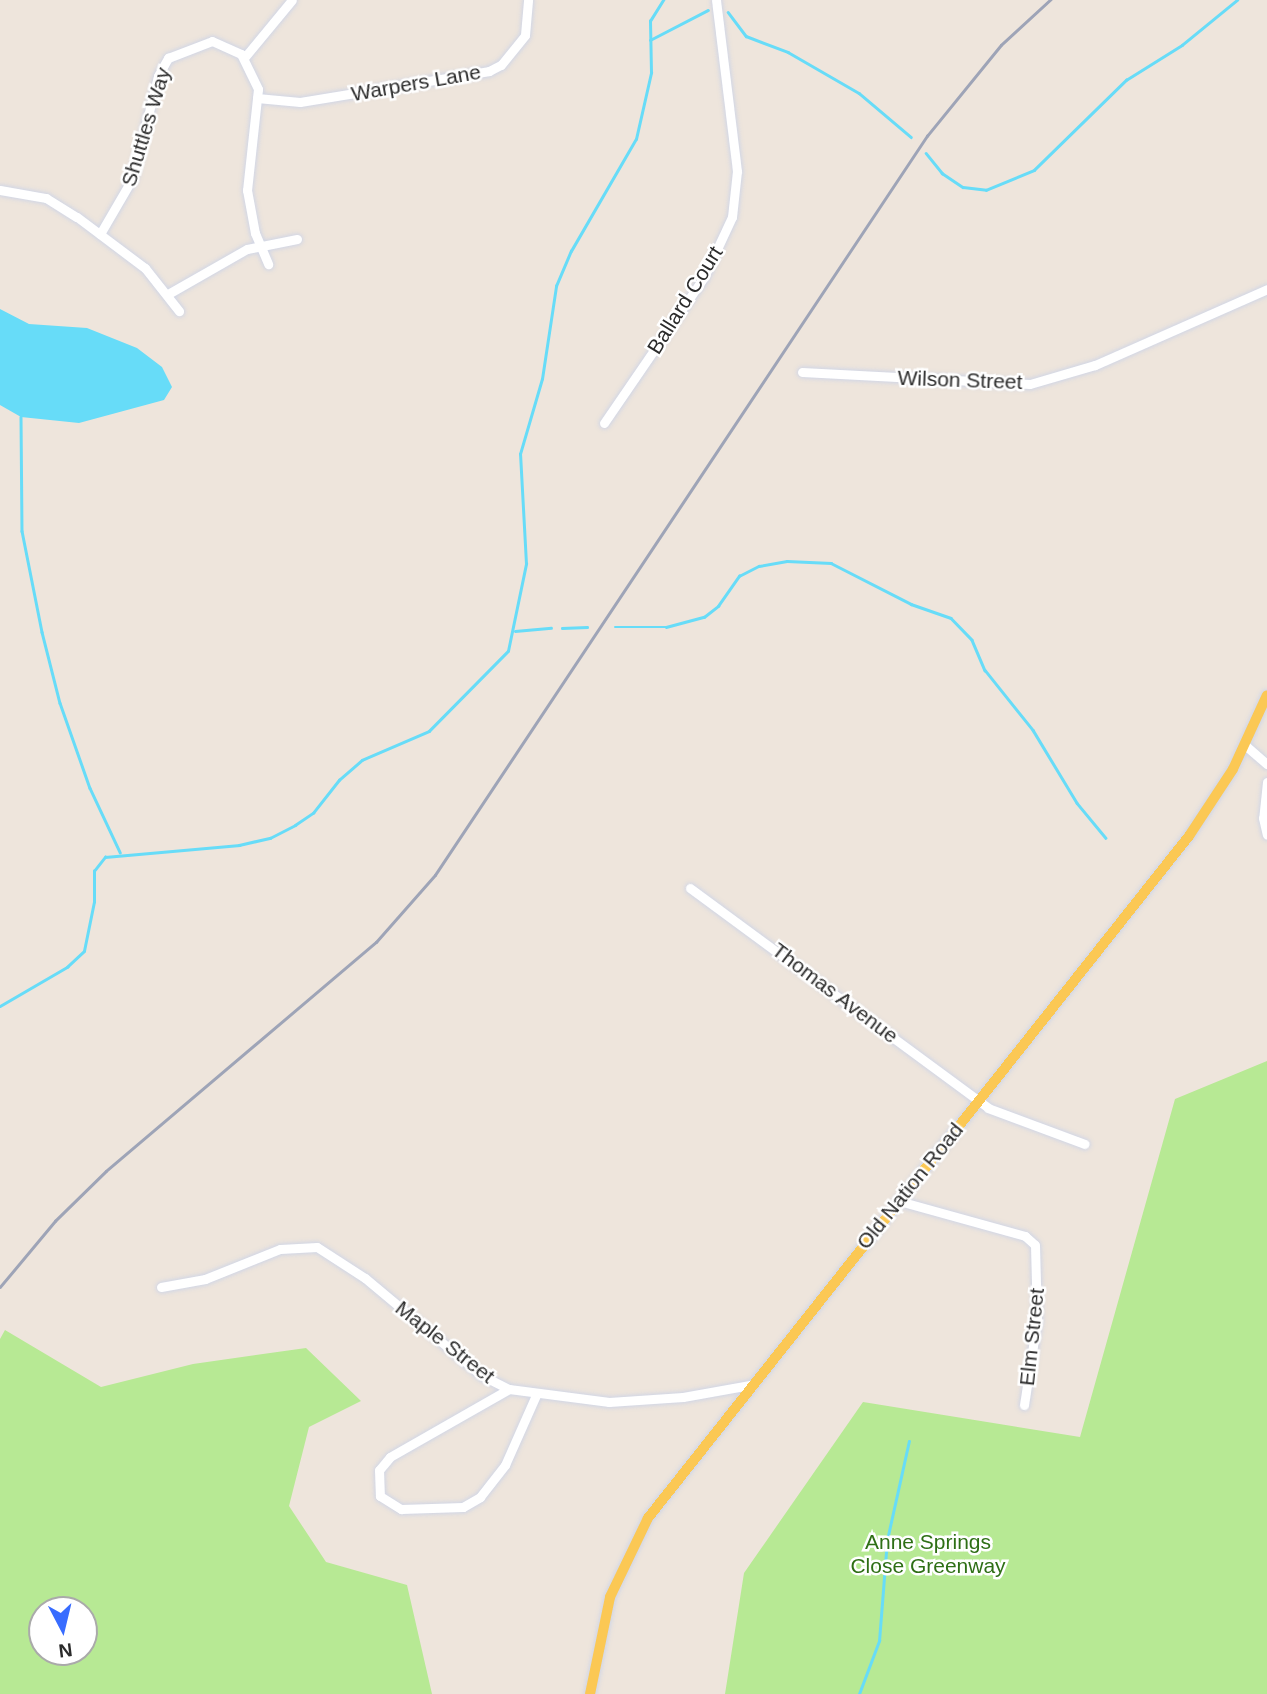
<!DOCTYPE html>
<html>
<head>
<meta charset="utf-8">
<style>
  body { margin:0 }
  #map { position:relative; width:1267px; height:1694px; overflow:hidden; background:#eee5dc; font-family:Arial,sans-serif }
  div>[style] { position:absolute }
  .green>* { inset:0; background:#b7e994 }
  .water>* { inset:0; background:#67dcf8 }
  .stream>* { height:2.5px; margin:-1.25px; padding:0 1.25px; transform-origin:1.25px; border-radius:1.25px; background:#67dcf8 }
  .roads { filter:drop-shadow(0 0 2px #d1d6e5) drop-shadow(0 0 2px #d1d6e5) }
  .minor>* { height:9px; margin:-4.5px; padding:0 4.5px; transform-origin:4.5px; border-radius:4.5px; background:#fff }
  .major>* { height:10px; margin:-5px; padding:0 5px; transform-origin:5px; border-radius:5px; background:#fbc854 }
  .rail>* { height:2.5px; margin:-1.25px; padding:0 1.25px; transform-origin:1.25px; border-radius:1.25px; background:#9ea4b7 }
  span { translate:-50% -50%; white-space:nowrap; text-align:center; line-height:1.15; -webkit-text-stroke:5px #fff; paint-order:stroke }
  .street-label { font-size:21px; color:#2b2b2b }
  .park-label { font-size:21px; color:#2e6f15 }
  .north { position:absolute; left:28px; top:1596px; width:70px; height:70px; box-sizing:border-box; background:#fff; border:2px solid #aaa; border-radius:50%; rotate:173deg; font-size:19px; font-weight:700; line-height:28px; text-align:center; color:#2b2b2b }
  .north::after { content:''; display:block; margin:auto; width:24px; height:32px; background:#386cff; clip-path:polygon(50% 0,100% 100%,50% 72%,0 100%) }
</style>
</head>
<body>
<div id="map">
  <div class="green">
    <div style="clip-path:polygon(1267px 1061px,1267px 1694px,725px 1694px,744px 1573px,863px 1402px,1080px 1437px,1175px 1099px)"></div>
    <div style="clip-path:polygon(evenodd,5px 1330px,101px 1387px,193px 1364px,306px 1348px,361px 1401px,309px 1427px,289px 1506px,326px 1562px,407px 1585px,432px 1694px,0 1694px,0 1339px,5px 1330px,42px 1610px,84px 1610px,84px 1652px,42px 1652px,42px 1610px)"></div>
  </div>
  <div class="water">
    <div style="clip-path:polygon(0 309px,29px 324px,87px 328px,137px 348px,162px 367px,172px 387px,164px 400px,79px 423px,21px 417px,0 405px)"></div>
  </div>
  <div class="stream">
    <div style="left:728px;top:12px;width:30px;rotate:53deg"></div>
    <div style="left:746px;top:36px;width:45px;rotate:20.9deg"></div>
    <div style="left:788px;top:52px;width:82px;rotate:30deg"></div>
    <div style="left:859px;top:93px;width:68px;rotate:40.2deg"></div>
    <div style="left:650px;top:40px;width:65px;rotate:-27.3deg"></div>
    <div style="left:926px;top:153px;width:26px;rotate:51deg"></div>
    <div style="left:942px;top:173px;width:25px;rotate:34deg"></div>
    <div style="left:963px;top:187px;width:23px;rotate:7deg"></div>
    <div style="left:986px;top:190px;width:52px;rotate:-22.6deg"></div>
    <div style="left:1034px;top:170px;width:129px;rotate:-44.4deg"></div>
    <div style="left:1126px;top:80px;width:66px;rotate:-32deg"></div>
    <div style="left:1182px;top:45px;width:71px;rotate:-39.3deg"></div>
    <div style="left:21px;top:417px;width:114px;rotate:89.5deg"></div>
    <div style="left:22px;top:531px;width:103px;rotate:78.8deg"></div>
    <div style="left:42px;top:632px;width:73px;rotate:75.8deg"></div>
    <div style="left:60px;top:703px;width:90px;rotate:70.6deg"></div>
    <div style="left:90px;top:788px;width:71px;rotate:64.9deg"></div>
    <div style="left:615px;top:627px;width:51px"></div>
    <div style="left:666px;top:627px;width:39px;rotate:-15deg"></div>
    <div style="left:704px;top:617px;width:18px;rotate:-38deg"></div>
    <div style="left:718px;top:606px;width:37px;rotate:-55deg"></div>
    <div style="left:739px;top:576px;width:22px;rotate:-27deg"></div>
    <div style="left:759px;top:566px;width:28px;rotate:-10deg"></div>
    <div style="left:787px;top:561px;width:44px;rotate:2.6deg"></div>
    <div style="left:831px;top:563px;width:90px;rotate:27.1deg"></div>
    <div style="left:911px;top:604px;width:42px;rotate:19.3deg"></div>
    <div style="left:951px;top:618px;width:30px;rotate:46deg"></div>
    <div style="left:972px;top:640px;width:33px;rotate:67deg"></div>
    <div style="left:985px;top:670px;width:77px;rotate:51.3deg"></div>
    <div style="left:1033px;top:730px;width:85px;rotate:58.9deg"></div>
    <div style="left:1077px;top:803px;width:45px;rotate:50.4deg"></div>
    <div style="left:562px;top:628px;width:25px;rotate:-2deg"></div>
    <div style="left:515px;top:631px;width:36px;rotate:-5deg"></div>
    <div style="left:0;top:1006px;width:78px;rotate:-30.2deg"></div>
    <div style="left:67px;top:967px;width:23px;rotate:-43deg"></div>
    <div style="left:84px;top:951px;width:50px;rotate:-78.5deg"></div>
    <div style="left:94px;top:902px;width:31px;rotate:-90deg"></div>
    <div style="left:94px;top:871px;width:18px;rotate:-52deg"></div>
    <div style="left:105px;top:857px;width:135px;rotate:-5.1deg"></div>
    <div style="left:239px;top:845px;width:32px;rotate:-13deg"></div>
    <div style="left:270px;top:838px;width:28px;rotate:-27deg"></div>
    <div style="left:295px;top:825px;width:22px;rotate:-34deg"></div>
    <div style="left:313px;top:813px;width:42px;rotate:-51.8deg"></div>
    <div style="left:339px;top:780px;width:30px;rotate:-41deg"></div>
    <div style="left:362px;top:760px;width:73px;rotate:-23.4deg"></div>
    <div style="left:429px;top:731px;width:112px;rotate:-45.4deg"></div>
    <div style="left:508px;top:651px;width:89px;rotate:-78.3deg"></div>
    <div style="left:526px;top:564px;width:110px;rotate:-93.1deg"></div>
    <div style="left:520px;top:454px;width:78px;rotate:-73.7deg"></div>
    <div style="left:542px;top:379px;width:94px;rotate:-81.4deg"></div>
    <div style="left:556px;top:286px;width:38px;rotate:-67deg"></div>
    <div style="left:571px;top:251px;width:129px;rotate:-59.9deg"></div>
    <div style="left:636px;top:139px;width:68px;rotate:-77.2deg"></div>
    <div style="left:651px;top:73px;width:52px;rotate:-91.1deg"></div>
    <div style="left:650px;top:21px;width:25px;rotate:-58deg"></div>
    <div style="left:859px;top:1694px;width:57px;rotate:-69.3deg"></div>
    <div style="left:879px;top:1641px;width:101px;rotate:-85.5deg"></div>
    <div style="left:887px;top:1540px;width:101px;rotate:-77.5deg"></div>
  </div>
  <div class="roads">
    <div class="minor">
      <div style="left:244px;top:58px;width:75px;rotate:-50.4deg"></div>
      <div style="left:257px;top:98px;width:43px;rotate:5.3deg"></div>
      <div style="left:300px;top:102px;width:192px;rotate:-9.3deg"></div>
      <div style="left:489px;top:71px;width:13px;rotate:-27deg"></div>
      <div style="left:501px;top:65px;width:38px;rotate:-51deg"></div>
      <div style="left:525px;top:35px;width:35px;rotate:-85deg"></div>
      <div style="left:0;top:190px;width:47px;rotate:9.9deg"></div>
      <div style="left:46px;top:198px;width:36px;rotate:32deg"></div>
      <div style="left:77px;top:217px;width:85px;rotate:36.9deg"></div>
      <div style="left:145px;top:268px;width:55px;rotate:51.7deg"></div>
      <div style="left:100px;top:234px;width:64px;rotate:-59.8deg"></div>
      <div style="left:132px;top:179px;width:106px;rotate:-75.8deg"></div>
      <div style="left:158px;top:76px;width:21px;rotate:-61deg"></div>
      <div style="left:168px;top:58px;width:47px;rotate:-21.1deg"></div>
      <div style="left:212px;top:41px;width:32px;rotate:24deg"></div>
      <div style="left:241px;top:54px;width:39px;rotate:64deg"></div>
      <div style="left:258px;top:89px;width:102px;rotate:96.2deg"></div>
      <div style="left:247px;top:190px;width:44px;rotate:79.5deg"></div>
      <div style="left:255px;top:233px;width:34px;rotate:67deg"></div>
      <div style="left:168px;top:294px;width:91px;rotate:-29.7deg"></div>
      <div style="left:247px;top:249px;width:51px;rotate:-11.3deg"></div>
      <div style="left:802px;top:372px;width:228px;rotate:3deg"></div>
      <div style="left:1030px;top:384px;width:68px;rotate:-16.3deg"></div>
      <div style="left:1095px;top:365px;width:188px;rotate:-23.8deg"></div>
      <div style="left:604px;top:423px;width:177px;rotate:-55.6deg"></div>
      <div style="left:704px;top:277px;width:66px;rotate:-65deg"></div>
      <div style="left:732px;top:217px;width:46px;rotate:-83.8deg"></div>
      <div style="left:737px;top:171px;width:172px;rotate:-97deg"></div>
      <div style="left:1246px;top:746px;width:28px;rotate:41deg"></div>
      <div style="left:1267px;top:782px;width:36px;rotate:96deg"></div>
      <div style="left:1263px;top:818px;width:17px;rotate:77deg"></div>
      <div style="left:690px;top:888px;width:370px;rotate:36.4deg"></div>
      <div style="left:988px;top:1108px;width:103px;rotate:20.4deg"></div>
      <div style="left:899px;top:1201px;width:131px;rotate:15.5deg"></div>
      <div style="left:1025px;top:1236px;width:13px;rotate:42deg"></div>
      <div style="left:1035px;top:1245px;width:75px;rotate:88.5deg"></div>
      <div style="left:1037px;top:1320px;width:86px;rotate:98.7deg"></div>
      <div style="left:161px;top:1287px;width:45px;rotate:-10.3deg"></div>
      <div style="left:205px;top:1279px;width:81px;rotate:-21.8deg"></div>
      <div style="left:280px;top:1249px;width:37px;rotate:-3deg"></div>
      <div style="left:317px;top:1247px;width:57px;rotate:32.9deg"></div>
      <div style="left:365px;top:1278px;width:151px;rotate:39.9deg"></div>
      <div style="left:481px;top:1375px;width:31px;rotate:27deg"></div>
      <div style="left:509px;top:1389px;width:101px;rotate:7.4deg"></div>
      <div style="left:609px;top:1402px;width:74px;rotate:-3.9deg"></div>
      <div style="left:683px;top:1397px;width:68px;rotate:-10.2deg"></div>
      <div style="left:509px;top:1389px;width:137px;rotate:150.3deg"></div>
      <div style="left:390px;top:1457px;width:17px;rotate:130deg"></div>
      <div style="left:379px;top:1470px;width:26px;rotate:88deg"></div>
      <div style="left:380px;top:1496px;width:25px;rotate:32deg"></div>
      <div style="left:401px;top:1509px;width:62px;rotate:-1.8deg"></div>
      <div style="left:463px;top:1507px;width:20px;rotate:-30deg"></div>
      <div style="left:480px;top:1497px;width:41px;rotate:-52deg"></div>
      <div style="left:505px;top:1465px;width:77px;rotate:-66.1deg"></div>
    </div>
    <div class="major">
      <div style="left:590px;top:1694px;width:99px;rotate:-78.3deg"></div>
      <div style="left:610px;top:1597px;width:88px;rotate:-64.3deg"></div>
      <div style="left:648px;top:1518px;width:871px;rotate:-51.58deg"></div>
      <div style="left:1189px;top:836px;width:80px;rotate:-56.7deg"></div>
      <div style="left:1233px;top:769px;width:81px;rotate:-65.3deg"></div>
    </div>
  </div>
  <div class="rail">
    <div style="left:0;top:1287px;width:86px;rotate:-50.2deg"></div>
    <div style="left:55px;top:1221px;width:71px;rotate:-44.4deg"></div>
    <div style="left:106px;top:1171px;width:354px;rotate:-40.3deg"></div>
    <div style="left:376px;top:942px;width:89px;rotate:-48.6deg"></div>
    <div style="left:435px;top:875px;width:888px;rotate:-56.35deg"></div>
    <div style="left:927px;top:136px;width:117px;rotate:-50.9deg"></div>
    <div style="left:1001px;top:45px;width:67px;rotate:-42.6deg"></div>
  </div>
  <div class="street-label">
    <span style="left:416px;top:83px;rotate:-10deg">Warpers Lane</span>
    <span style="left:146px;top:127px;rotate:-73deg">Shuttles Way</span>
    <span style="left:685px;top:300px;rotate:-58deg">Ballard Court</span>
    <span style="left:960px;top:380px;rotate:2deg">Wilson Street</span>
    <span style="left:835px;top:993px;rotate:37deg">Thomas Avenue</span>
    <span style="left:910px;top:1186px;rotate:-51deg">Old Nation Road</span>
    <span style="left:1032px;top:1337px;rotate:-84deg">Elm Street</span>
    <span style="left:445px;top:1342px;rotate:38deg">Maple Street</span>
  </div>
  <div class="park-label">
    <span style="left:928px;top:1554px">Anne Springs<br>Close Greenway</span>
  </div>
  <div class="north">N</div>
</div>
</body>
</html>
